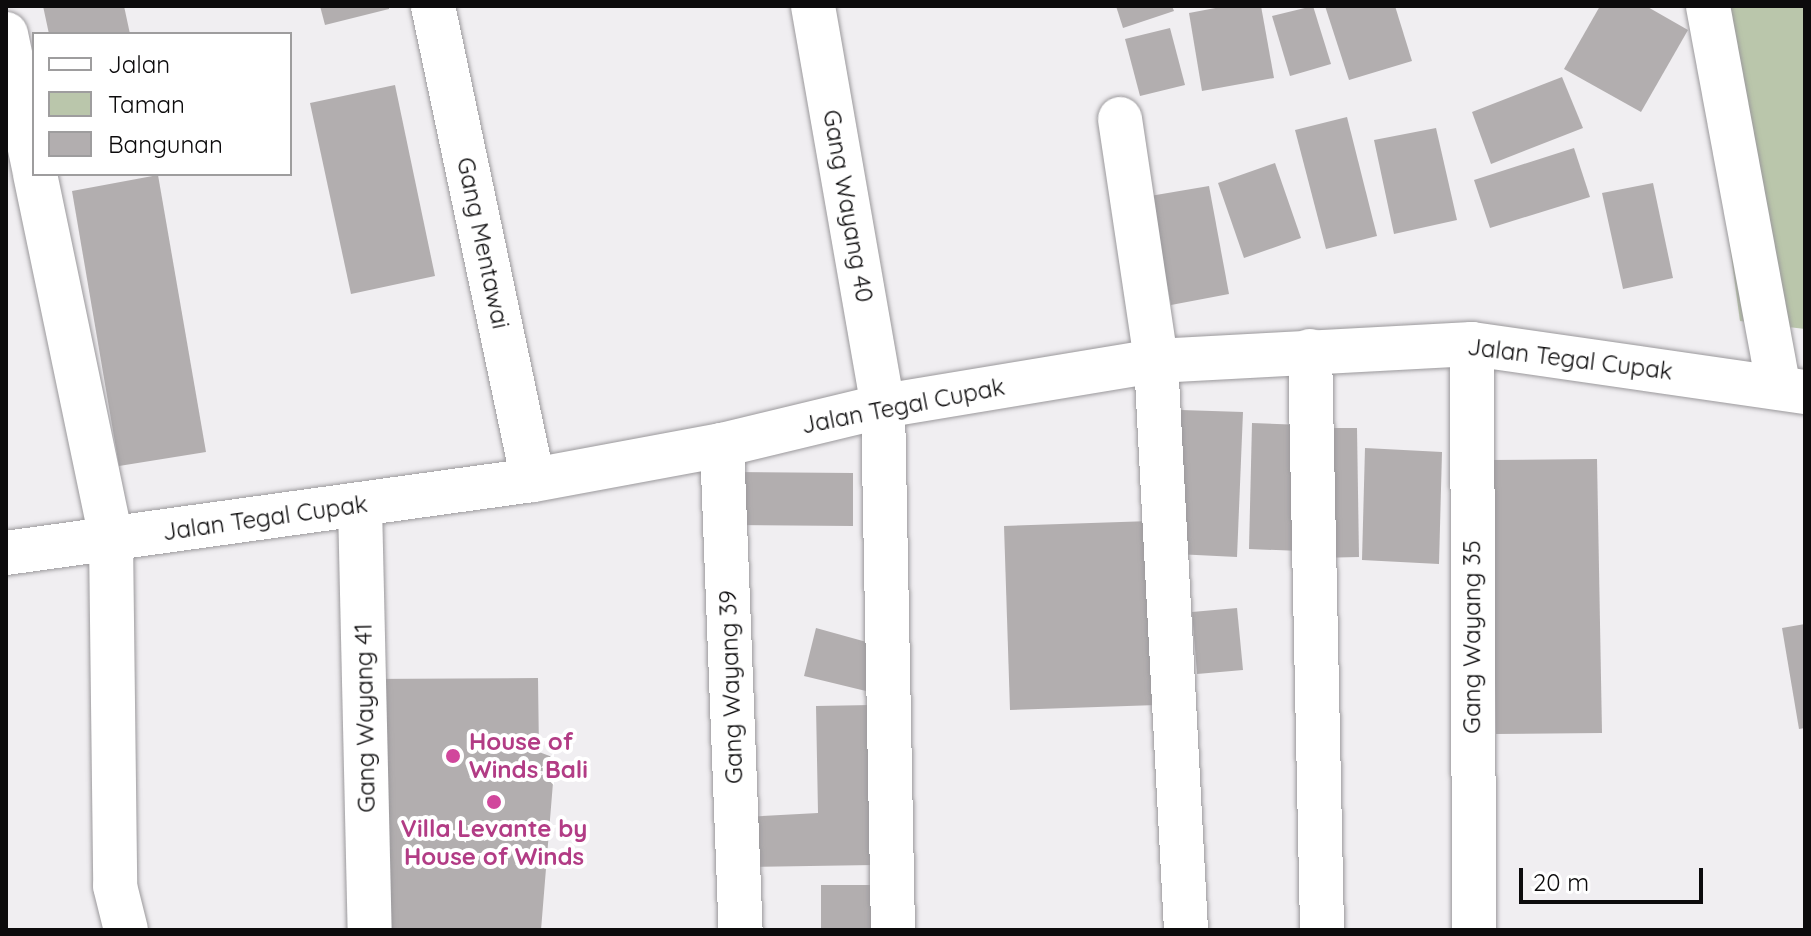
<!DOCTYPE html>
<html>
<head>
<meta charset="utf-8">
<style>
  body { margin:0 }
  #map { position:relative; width:1811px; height:936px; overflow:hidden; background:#f0eef1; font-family:Quicksand,sans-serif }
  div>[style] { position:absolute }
  .green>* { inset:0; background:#bac6ab }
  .building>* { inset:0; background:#b2aeaf }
  .roads { filter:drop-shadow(0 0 2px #9b999c) drop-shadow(0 0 2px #9b999c) }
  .minor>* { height:44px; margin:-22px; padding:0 22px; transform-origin:22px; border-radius:22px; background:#fff }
  .dots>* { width:22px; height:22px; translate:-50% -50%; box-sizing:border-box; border:4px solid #fff; border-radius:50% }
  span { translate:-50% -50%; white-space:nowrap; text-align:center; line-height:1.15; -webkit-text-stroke:8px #fff; paint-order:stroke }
  .street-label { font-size:24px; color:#0c0b0c }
  .hotel-label { font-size:24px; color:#b23c85; font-weight:700 }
  .left { translate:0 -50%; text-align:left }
  .frame { position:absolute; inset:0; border:8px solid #0c0b0c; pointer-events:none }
  .legend { position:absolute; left:32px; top:32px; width:260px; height:144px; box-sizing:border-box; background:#fff; border:2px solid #9e9d9e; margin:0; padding:10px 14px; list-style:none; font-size:24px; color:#0c0b0c }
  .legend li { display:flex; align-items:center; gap:16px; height:40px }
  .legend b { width:40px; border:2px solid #9e9d9e }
  .scale { position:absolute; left:1519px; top:868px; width:184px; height:36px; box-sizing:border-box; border:4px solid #0c0b0c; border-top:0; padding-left:10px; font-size:24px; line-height:28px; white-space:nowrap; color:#0c0b0c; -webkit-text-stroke:6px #fff; paint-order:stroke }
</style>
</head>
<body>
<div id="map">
  <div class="green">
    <div style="clip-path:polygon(1697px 6px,1805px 6px,1805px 329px,1740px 321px)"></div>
  </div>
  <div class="building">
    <div style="clip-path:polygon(43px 6px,124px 6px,130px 34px,49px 34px)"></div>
    <div style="clip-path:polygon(320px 6px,389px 6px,389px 9px,325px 25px)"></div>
    <div style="clip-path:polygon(1116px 6px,1172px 6px,1174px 11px,1123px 28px)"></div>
    <div style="clip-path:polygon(1226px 6px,1261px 6px,1274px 78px,1202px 91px,1189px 13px)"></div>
    <div style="clip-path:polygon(1313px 6px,1331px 64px,1290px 76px,1272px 16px)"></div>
    <div style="clip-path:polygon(1325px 6px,1395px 6px,1412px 61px,1349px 80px)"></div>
    <div style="clip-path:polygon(1600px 6px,1646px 6px,1688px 30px,1641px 112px,1564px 69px)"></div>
    <div style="clip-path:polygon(1170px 28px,1185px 85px,1140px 96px,1125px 39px)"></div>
    <div style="clip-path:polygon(1562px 77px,1583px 128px,1491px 164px,1472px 112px)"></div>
    <div style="clip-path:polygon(395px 85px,435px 276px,351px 294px,310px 103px)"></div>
    <div style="clip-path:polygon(1347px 117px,1377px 236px,1326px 249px,1295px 130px)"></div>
    <div style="clip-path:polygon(1436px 128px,1457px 220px,1394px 234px,1374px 140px)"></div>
    <div style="clip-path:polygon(1574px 148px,1590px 197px,1490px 228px,1474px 180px)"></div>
    <div style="clip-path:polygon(1275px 163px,1301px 238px,1244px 258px,1218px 183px)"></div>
    <div style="clip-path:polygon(158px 175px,206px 452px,119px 466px,72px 191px)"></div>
    <div style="clip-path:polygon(1653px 183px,1673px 278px,1623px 289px,1602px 193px)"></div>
    <div style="clip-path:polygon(1209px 186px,1229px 294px,1171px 305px,1150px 196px)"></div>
    <div style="clip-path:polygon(1181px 410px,1243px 412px,1237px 557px,1176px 554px)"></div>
    <div style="clip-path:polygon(1252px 423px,1304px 425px,1301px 551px,1249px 549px)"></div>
    <div style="clip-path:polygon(1314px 428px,1357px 428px,1359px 557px,1315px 558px)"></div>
    <div style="clip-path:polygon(1365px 448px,1442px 452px,1439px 564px,1362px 560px)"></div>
    <div style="clip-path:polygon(1597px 459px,1602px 733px,1496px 734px,1491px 460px)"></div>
    <div style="clip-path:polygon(731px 472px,853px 473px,853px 526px,730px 525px)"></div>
    <div style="clip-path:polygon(1151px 521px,1157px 705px,1010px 710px,1004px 526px)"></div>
    <div style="clip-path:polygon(1237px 608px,1243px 670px,1197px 674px,1192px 612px)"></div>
    <div style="clip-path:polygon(1805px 624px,1805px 728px,1799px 729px,1782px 628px)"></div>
    <div style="clip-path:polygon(816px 628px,881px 646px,870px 692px,804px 676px)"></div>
    <div style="clip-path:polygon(538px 678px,539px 752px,555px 758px,541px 930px,371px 930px,364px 679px)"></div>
    <div style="clip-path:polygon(871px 705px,874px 865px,745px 867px,743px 817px,818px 813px,816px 706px)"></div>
    <div style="clip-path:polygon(821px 885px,879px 885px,879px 930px,821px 930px)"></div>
  </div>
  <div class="roads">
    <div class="minor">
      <div style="left:433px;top:6px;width:484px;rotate:78.1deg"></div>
      <div style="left:813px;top:6px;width:406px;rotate:80.1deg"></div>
      <div style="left:883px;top:406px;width:524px;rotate:88.91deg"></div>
      <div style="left:1708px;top:6px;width:385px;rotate:79.5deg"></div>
      <div style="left:6px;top:34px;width:137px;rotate:78.2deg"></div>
      <div style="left:1120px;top:119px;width:245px;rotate:81.5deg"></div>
      <div style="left:1156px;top:361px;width:570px;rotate:86.98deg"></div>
      <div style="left:35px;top:174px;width:373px;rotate:78.2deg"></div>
      <div style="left:111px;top:539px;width:347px;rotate:89.3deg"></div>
      <div style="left:115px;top:886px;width:45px;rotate:76deg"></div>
      <div style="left:1472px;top:344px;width:586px;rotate:89.8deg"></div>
      <div style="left:1310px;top:351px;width:579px;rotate:88.81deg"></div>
      <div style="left:722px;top:445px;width:485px;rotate:87.8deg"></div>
      <div style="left:360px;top:505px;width:425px;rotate:88.7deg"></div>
      <div style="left:6px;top:553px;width:532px;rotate:-7.89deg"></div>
      <div style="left:533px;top:480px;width:192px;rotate:-10.5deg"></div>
      <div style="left:722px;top:445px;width:166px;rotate:-13.6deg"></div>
      <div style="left:883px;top:406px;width:277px;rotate:-9.4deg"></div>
      <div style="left:1156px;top:361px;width:316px;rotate:-3.1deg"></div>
      <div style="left:1472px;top:344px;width:336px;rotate:8.2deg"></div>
    </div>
  </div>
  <div class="dots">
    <div style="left:453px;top:756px;background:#d1479c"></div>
    <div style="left:494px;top:802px;background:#d1479c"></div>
  </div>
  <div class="street-label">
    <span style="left:848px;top:206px;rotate:80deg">Gang Wayang 40</span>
    <span style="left:483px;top:243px;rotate:78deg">Gang Mentawai</span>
    <span style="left:1570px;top:359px;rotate:7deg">Jalan Tegal Cupak</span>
    <span style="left:903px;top:406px;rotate:-11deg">Jalan Tegal Cupak</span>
    <span style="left:265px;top:518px;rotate:-8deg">Jalan Tegal Cupak</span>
    <span style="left:1472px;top:637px;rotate:-90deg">Gang Wayang 35</span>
    <span style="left:731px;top:687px;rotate:-92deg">Gang Wayang 39</span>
    <span style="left:365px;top:718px;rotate:-91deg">Gang Wayang 41</span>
  </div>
  <div class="hotel-label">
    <span class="left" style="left:469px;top:756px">House of<br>Winds Bali</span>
    <span style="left:494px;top:843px">Villa Levante by<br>House of Winds</span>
  </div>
  <div class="frame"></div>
  <ul class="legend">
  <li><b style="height:10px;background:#fff"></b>Jalan</li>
  <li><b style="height:22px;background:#bac6ab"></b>Taman</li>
  <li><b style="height:22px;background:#b2aeaf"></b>Bangunan</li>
  </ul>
  <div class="scale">20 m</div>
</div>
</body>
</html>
